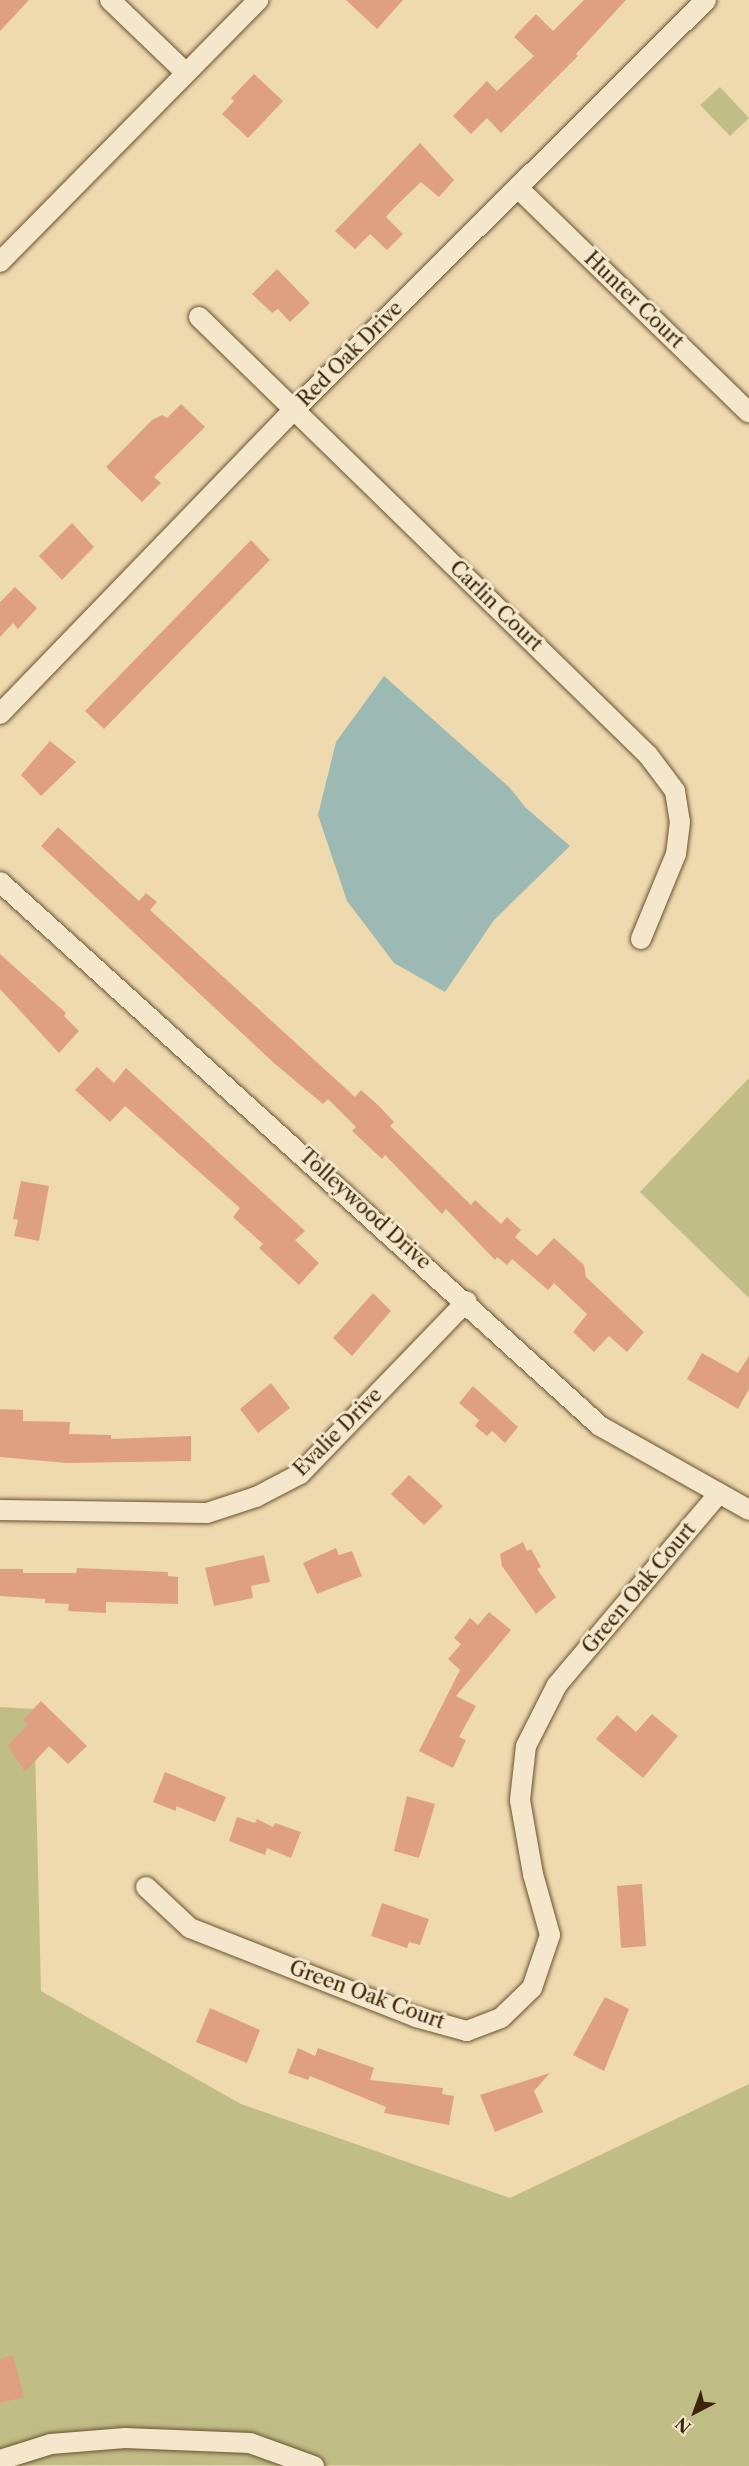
<!DOCTYPE html>
<html>
<head>
<meta charset="utf-8">
<style>
  body { margin:0 }
  #map { position:relative; width:749px; height:2466px; overflow:hidden; background:#efdab0; font-family:"Libre Caslon Text",serif }
  div>[style] { position:absolute }
  .green>* { inset:0; background:#c1bd86 }
  .water>* { inset:0; background:#9cb9b3 }
  .building>* { inset:0; background:#dfa081 }
  .roads { filter:drop-shadow(0 0 2px #6a5230) drop-shadow(0 0 2px #6a5230) }
  .street>* { height:20px; margin:-10px; padding:0 10px; transform-origin:10px; border-radius:10px; background:#f5e7cc }
  span { translate:-50% -50%; white-space:nowrap; text-align:center; line-height:1.15; -webkit-text-stroke:6px #f5e7cc; paint-order:stroke }
  .street-label { font-size:20px; color:#3d2406 }
  .north { position:absolute; left:665px; top:2382px; width:60px; height:60px; -webkit-text-stroke:4px #f5e7cc; paint-order:stroke; rotate:221deg; font-size:16px; font-weight:700; line-height:24px; text-align:center; color:#3d2406 }
  .north::after { content:''; display:block; margin:auto; width:21px; height:27px; background:#3d2406; clip-path:polygon(50% 0,100% 100%,50% 72%,0 100%) }
</style>
</head>
<body>
<div id="map">
  <div class="green">
    <div style="clip-path:polygon(720px 87px,749px 118px,730px 136px,700px 105px)"></div>
    <div style="clip-path:polygon(749px 1078px,749px 1298px,640px 1192px)"></div>
    <div style="clip-path:polygon(0 1707px,34px 1709px,41px 1991px,241px 2104px,510px 2198px,749px 2084px,749px 2466px,0 2465px)"></div>
  </div>
  <div class="water">
    <div style="clip-path:polygon(384px 676px,509px 787px,526px 808px,570px 846px,494px 920px,445px 992px,394px 963px,347px 901px,318px 815px,336px 742px)"></div>
  </div>
  <div class="building">
    <div style="clip-path:polygon(0 0,29px 0,0 31px)"></div>
    <div style="clip-path:polygon(346px 0,403px 0,377px 29px)"></div>
    <div style="clip-path:polygon(584px 0,626px 0,576px 54px,578px 56px,501px 133px,487px 118px,471px 134px,453px 116px,487px 81px,497px 91px,534px 56px,514px 37px,536px 14px,553px 31px)"></div>
    <div style="clip-path:polygon(254px 74px,283px 101px,248px 138px,222px 114px,234px 101px,231px 98px)"></div>
    <div style="clip-path:polygon(420px 143px,454px 180px,439px 197px,421px 182px,396px 206px,386px 217px,403px 234px,387px 250px,370px 234px,355px 249px,335px 231px)"></div>
    <div style="clip-path:polygon(277px 269px,310px 303px,290px 322px,278px 309px,272px 313px,252px 294px)"></div>
    <div style="clip-path:polygon(181px 404px,205px 427px,154px 477px,161px 483px,142px 502px,106px 467px,152px 420px,162px 415px,167px 418px)"></div>
    <div style="clip-path:polygon(72px 523px,94px 547px,62px 580px,39px 556px)"></div>
    <div style="clip-path:polygon(251px 540px,270px 560px,104px 729px,85px 711px)"></div>
    <div style="clip-path:polygon(15px 587px,37px 608px,18px 629px,13px 623px,0 637px,0 602px)"></div>
    <div style="clip-path:polygon(50px 741px,76px 762px,41px 796px,21px 775px)"></div>
    <div style="clip-path:polygon(58px 827px,139px 901px,146px 893px,157px 902px,150px 910px,355px 1097px,361px 1090px,378px 1105px,394px 1122px,390px 1126px,471px 1205px,475px 1200px,501px 1224px,507px 1217px,521px 1230px,515px 1237px,537px 1256px,554px 1238px,584px 1265px,586px 1277px,644px 1332px,627px 1352px,609px 1336px,594px 1352px,573px 1332px,587px 1314px,554px 1283px,548px 1290px,512px 1259px,507px 1265px,497px 1257px,495px 1260px,446px 1209px,442px 1214px,385px 1155px,382px 1159px,352px 1131px,356px 1127px,328px 1099px,323px 1104px,275px 1064px,41px 846px)"></div>
    <div style="clip-path:polygon(0 954px,66px 1013px,64px 1016px,79px 1031px,59px 1053px,0 989px)"></div>
    <div style="clip-path:polygon(97px 1067px,114px 1083px,126px 1068px,305px 1231px,295px 1240px,319px 1263px,299px 1285px,259px 1248px,263px 1244px,233px 1217px,240px 1208px,125px 1106px,110px 1122px,75px 1090px)"></div>
    <div style="clip-path:polygon(21px 1181px,49px 1186px,39px 1241px,14px 1236px,18px 1220px,13px 1219px)"></div>
    <div style="clip-path:polygon(373px 1293px,391px 1311px,352px 1356px,333px 1338px)"></div>
    <div style="clip-path:polygon(702px 1353px,738px 1373px,749px 1356px,749px 1389px,738px 1409px,687px 1379px)"></div>
    <div style="clip-path:polygon(271px 1383px,290px 1408px,258px 1433px,240px 1409px)"></div>
    <div style="clip-path:polygon(473px 1386px,518px 1427px,505px 1443px,492px 1431px,487px 1436px,475px 1426px,479px 1420px,459px 1403px)"></div>
    <div style="clip-path:polygon(0 1409px,23px 1410px,23px 1421px,70px 1422px,69px 1434px,111px 1435px,111px 1439px,191px 1436px,191px 1461px,67px 1463px,0 1457px)"></div>
    <div style="clip-path:polygon(409px 1475px,443px 1506px,424px 1525px,391px 1494px)"></div>
    <div style="clip-path:polygon(523px 1542px,527px 1551px,531px 1549px,541px 1567px,537px 1569px,556px 1597px,536px 1614px,502px 1566px,500px 1554px)"></div>
    <div style="clip-path:polygon(336px 1548px,339px 1555px,352px 1551px,362px 1576px,317px 1594px,303px 1563px)"></div>
    <div style="clip-path:polygon(264px 1555px,270px 1582px,251px 1586px,253px 1598px,214px 1606px,205px 1568px)"></div>
    <div style="clip-path:polygon(77px 1568px,168px 1572px,168px 1576px,178px 1577px,178px 1604px,106px 1602px,106px 1613px,68px 1611px,69px 1604px,45px 1603px,45px 1599px,0 1596px,0 1569px,23px 1569px,23px 1573px,76px 1573px)"></div>
    <div style="clip-path:polygon(489px 1612px,511px 1630px,456px 1696px,476px 1706px,459px 1737px,466px 1740px,453px 1768px,419px 1751px,460px 1670px,448px 1659px,461px 1644px,454px 1638px,470px 1618px,478px 1625px)"></div>
    <div style="clip-path:polygon(41px 1701px,87px 1746px,68px 1764px,49px 1746px,25px 1772px,8px 1746px,28px 1724px,23px 1720px)"></div>
    <div style="clip-path:polygon(652px 1714px,678px 1736px,643px 1778px,596px 1739px,617px 1715px,636px 1732px)"></div>
    <div style="clip-path:polygon(165px 1772px,226px 1797px,215px 1822px,176px 1806px,176px 1811px,153px 1802px)"></div>
    <div style="clip-path:polygon(407px 1796px,435px 1804px,419px 1858px,394px 1851px)"></div>
    <div style="clip-path:polygon(237px 1817px,255px 1823px,257px 1819px,273px 1827px,275px 1823px,301px 1832px,291px 1858px,267px 1848px,265px 1855px,229px 1841px)"></div>
    <div style="clip-path:polygon(642px 1884px,646px 1946px,621px 1948px,617px 1886px)"></div>
    <div style="clip-path:polygon(382px 1903px,429px 1919px,420px 1945px,409px 1942px,407px 1948px,371px 1936px)"></div>
    <div style="clip-path:polygon(605px 1997px,629px 2009px,604px 2071px,573px 2055px)"></div>
    <div style="clip-path:polygon(210px 2008px,260px 2030px,247px 2063px,196px 2042px)"></div>
    <div style="clip-path:polygon(298px 2048px,315px 2056px,318px 2048px,374px 2068px,370px 2080px,443px 2088px,442px 2094px,454px 2096px,449px 2125px,384px 2113px,386px 2107px,310px 2076px,308px 2080px,288px 2073px)"></div>
    <div style="clip-path:polygon(550px 2073px,534px 2091px,543px 2112px,495px 2132px,480px 2095px)"></div>
    <div style="clip-path:polygon(13px 2355px,24px 2397px,0 2403px,0 2359px)"></div>
  </div>
  <div class="roads">
    <div class="street">
      <div style="left:110px;top:0;width:105px;rotate:43.8deg"></div>
      <div style="left:518px;top:188px;width:322px;rotate:44.2deg"></div>
      <div style="left:0;top:262px;width:368px;rotate:-45.4deg"></div>
      <div style="left:199px;top:317px;width:627px;rotate:44.29deg"></div>
      <div style="left:648px;top:755px;width:45px;rotate:53.1deg"></div>
      <div style="left:675px;top:791px;width:31px;rotate:81deg"></div>
      <div style="left:680px;top:822px;width:32px;rotate:97deg"></div>
      <div style="left:676px;top:854px;width:92px;rotate:112.4deg"></div>
      <div style="left:0;top:714px;width:424px;rotate:-46deg"></div>
      <div style="left:295px;top:409px;width:580px;rotate:-44.86deg"></div>
      <div style="left:0;top:882px;width:810px;rotate:42.2deg"></div>
      <div style="left:600px;top:1426px;width:171px;rotate:29.4deg"></div>
      <div style="left:0;top:1510px;width:207px;rotate:0.8deg"></div>
      <div style="left:207px;top:1513px;width:52px;rotate:-18.1deg"></div>
      <div style="left:256px;top:1497px;width:50px;rotate:-27.6deg"></div>
      <div style="left:300px;top:1474px;width:240px;rotate:-46deg"></div>
      <div style="left:146px;top:1887px;width:60px;rotate:43deg"></div>
      <div style="left:190px;top:1928px;width:243px;rotate:21.5deg"></div>
      <div style="left:416px;top:2017px;width:53px;rotate:15.4deg"></div>
      <div style="left:467px;top:2031px;width:36px;rotate:-21deg"></div>
      <div style="left:501px;top:2018px;width:43px;rotate:-44.1deg"></div>
      <div style="left:532px;top:1988px;width:56px;rotate:-71.2deg"></div>
      <div style="left:550px;top:1935px;width:63px;rotate:-105.6deg"></div>
      <div style="left:533px;top:1874px;width:75px;rotate:-100deg"></div>
      <div style="left:520px;top:1800px;width:54px;rotate:-83.7deg"></div>
      <div style="left:526px;top:1746px;width:68px;rotate:-63.1deg"></div>
      <div style="left:557px;top:1685px;width:251px;rotate:-49.8deg"></div>
      <div style="left:0;top:2460px;width:53px;rotate:-17.4deg"></div>
      <div style="left:51px;top:2444px;width:74px;rotate:-4.6deg"></div>
      <div style="left:125px;top:2438px;width:125px;rotate:2.3deg"></div>
      <div style="left:250px;top:2443px;width:68px;rotate:19.8deg"></div>
    </div>
  </div>
  <div class="street-label">
    <span style="left:634px;top:300px;rotate:44deg">Hunter Court</span>
    <span style="left:350px;top:354px;rotate:-45deg">Red Oak Drive</span>
    <span style="left:496px;top:606px;rotate:44deg">Carlin Court</span>
    <span style="left:365px;top:1209px;rotate:42deg">Tolleywood Drive</span>
    <span style="left:338px;top:1432px;rotate:-45deg">Evalie Drive</span>
    <span style="left:639px;top:1588px;rotate:-50deg">Green Oak Court</span>
    <span style="left:367px;top:1995px;rotate:20deg">Green Oak Court</span>
  </div>
  <div class="north">N</div>
</div>
</body>
</html>
